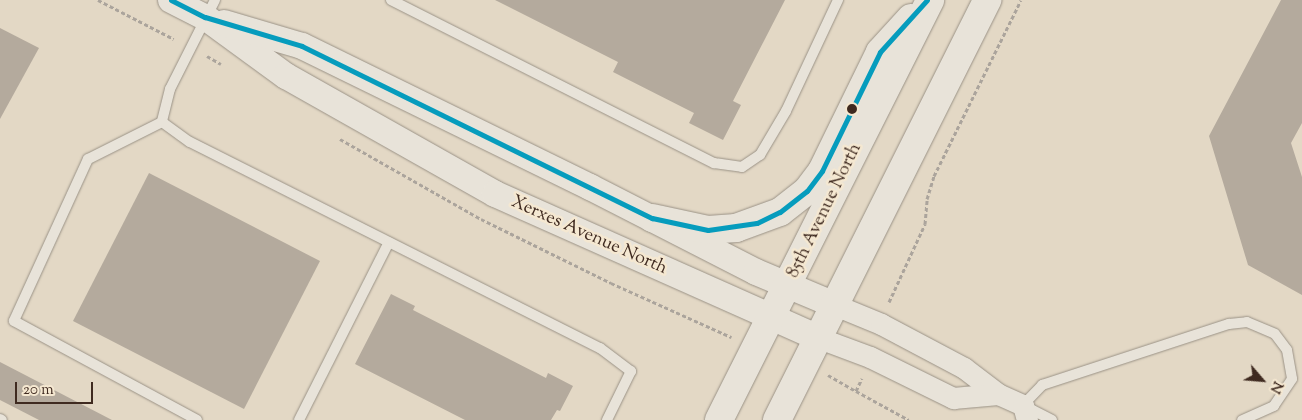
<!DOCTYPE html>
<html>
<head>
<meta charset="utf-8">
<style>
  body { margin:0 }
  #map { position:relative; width:1302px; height:420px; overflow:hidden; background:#e3d8c5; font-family:"Sorts Mill Goudy",serif }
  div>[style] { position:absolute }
  .building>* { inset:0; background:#b4aa9d }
  .path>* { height:3px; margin-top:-1.5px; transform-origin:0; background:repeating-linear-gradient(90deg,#aba49c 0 4px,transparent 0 6.5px) }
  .roads { filter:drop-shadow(0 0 1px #9a9286) drop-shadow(0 0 1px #9a9286) }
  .service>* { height:10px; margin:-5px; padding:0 5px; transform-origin:5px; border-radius:5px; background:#e8e3d9 }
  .minor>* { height:21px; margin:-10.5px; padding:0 10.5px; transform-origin:10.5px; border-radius:10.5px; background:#e8e3d9 }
  .tertiary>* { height:26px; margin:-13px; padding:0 13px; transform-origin:13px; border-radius:13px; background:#e8e3d9 }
  .secondary>* { height:28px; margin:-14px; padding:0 14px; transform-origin:14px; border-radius:14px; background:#e8e3d9 }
  .bus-1>* { height:5px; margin:-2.5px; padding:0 2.5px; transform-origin:2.5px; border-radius:2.5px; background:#069cbd }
  .dots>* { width:14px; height:14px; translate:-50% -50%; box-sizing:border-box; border:2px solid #f5e8d1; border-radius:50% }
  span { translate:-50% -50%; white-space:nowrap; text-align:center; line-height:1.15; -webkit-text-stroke:5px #f5e8d1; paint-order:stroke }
  .street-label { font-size:18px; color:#3f2a20 }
  .north { position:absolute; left:1237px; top:355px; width:50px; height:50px; -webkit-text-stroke:4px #f5e8d1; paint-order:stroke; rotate:117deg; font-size:14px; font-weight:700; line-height:20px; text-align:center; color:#3f2a20 }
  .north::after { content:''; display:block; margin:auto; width:18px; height:22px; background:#3f2a20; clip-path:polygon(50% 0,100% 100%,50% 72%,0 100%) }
  .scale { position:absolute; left:15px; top:382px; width:78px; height:22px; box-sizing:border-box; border:2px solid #3f2a20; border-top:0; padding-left:6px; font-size:15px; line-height:18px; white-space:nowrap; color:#3f2a20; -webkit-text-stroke:4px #f5e8d1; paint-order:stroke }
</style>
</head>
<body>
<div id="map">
  <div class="building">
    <div style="clip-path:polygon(495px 0,785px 0,733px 101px,741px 105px,723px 140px,689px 123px,694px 113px,613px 72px,618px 62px)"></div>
    <div style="clip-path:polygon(1281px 0,1302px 0,1302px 123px,1291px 143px,1302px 177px,1302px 295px,1248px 265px,1209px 136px)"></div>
    <div style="clip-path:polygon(0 28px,39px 48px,0 119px)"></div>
    <div style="clip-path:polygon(149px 173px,320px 261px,244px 409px,73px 321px)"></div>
    <div style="clip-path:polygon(391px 294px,415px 306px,413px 310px,546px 378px,548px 373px,573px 386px,560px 411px,557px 410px,551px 420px,465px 420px,355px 364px)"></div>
    <div style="clip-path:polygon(0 362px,112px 420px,39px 420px,0 400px)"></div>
  </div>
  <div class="path">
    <div style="left:98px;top:0;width:85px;rotate:27.2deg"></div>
    <div style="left:207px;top:56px;width:16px;rotate:30deg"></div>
    <div style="left:340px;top:139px;width:162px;rotate:29.6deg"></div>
    <div style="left:481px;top:219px;width:145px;rotate:26.2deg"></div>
    <div style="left:611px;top:283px;width:132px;rotate:24.2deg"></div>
    <div style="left:889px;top:302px;width:86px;rotate:-65.2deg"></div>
    <div style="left:925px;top:224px;width:25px;rotate:-85deg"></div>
    <div style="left:927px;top:199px;width:24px;rotate:-73deg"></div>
    <div style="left:934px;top:176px;width:196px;rotate:-63.7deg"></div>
    <div style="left:828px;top:375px;width:32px;rotate:30deg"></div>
    <div style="left:856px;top:391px;width:14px;rotate:-65deg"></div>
    <div style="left:856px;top:391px;width:60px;rotate:28.7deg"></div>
  </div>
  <div class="roads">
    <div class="service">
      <div style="left:215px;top:0;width:100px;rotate:116.8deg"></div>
      <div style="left:170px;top:89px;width:34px;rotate:104deg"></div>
      <div style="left:162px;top:122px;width:34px;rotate:36deg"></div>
      <div style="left:190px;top:142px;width:459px;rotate:26.7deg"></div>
      <div style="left:600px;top:348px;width:39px;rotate:37deg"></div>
      <div style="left:631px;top:371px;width:55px;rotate:116.1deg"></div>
      <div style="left:391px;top:0;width:362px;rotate:26.8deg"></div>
      <div style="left:714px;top:163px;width:28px;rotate:8deg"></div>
      <div style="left:742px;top:167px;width:22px;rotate:-34deg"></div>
      <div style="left:760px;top:155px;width:51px;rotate:-59.4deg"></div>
      <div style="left:786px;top:111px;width:123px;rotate:-64.9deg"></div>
      <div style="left:162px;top:122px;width:83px;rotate:153.4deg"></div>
      <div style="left:88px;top:159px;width:178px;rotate:114.6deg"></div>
      <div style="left:14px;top:321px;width:208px;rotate:28.4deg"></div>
      <div style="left:0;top:419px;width:2px;rotate:27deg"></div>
      <div style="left:299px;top:420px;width:199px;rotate:-63.2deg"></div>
      <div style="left:1052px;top:420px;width:33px;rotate:-153deg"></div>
      <div style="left:1023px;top:405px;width:28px;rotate:-46deg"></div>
      <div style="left:1042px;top:385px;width:197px;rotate:-18.1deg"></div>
      <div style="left:1229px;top:324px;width:18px;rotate:-6deg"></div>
      <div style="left:1247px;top:322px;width:30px;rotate:23deg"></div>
      <div style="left:1275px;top:334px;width:20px;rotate:53deg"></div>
      <div style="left:1287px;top:350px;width:29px;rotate:80deg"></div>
      <div style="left:1292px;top:379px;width:32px;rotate:124deg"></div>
      <div style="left:1274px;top:406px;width:35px;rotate:156deg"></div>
    </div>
    <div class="minor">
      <div style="left:835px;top:305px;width:50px;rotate:22.4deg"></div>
      <div style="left:881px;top:324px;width:94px;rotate:27.9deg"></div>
      <div style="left:964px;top:368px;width:43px;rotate:37.4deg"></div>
      <div style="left:998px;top:394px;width:27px;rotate:24deg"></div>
      <div style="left:1023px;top:405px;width:16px;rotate:75deg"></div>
      <div style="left:819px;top:338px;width:54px;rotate:20.4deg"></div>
      <div style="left:870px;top:357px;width:93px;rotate:26.3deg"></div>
      <div style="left:953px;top:398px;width:45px;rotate:-5.1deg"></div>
    </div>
    <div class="tertiary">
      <div style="left:171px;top:0;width:38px;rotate:27deg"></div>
      <div style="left:205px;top:17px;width:100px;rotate:36.1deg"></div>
      <div style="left:286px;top:76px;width:240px;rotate:29.4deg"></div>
      <div style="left:495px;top:194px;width:355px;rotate:24deg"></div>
      <div style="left:224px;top:23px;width:81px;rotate:16.4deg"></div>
      <div style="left:302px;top:46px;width:321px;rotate:26.1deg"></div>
      <div style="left:590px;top:187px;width:186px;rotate:27.1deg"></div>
      <div style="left:756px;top:272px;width:86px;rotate:22.7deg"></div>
    </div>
    <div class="secondary">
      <div style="left:652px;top:218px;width:57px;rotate:12.1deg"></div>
      <div style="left:708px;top:230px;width:28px;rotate:-4deg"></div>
      <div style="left:736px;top:228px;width:47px;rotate:-20deg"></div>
      <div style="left:780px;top:212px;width:34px;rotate:-38deg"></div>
      <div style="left:807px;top:191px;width:25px;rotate:-53deg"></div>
      <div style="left:822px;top:171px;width:132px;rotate:-64deg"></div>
      <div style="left:880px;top:52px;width:46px;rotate:-47.6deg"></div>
      <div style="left:719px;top:420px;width:470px;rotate:-63.3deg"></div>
      <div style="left:777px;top:420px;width:470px;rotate:-63.4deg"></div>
    </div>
  </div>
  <div class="bus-1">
    <div style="left:171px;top:0;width:38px;rotate:27deg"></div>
    <div style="left:205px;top:17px;width:101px;rotate:16.6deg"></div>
    <div style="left:302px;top:46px;width:390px;rotate:26.2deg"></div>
    <div style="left:652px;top:218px;width:57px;rotate:12.1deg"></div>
    <div style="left:708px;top:230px;width:49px;rotate:-8.1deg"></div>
    <div style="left:757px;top:223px;width:25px;rotate:-26deg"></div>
    <div style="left:780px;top:212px;width:34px;rotate:-38deg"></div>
    <div style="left:807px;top:191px;width:25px;rotate:-53deg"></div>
    <div style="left:822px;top:171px;width:132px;rotate:-64deg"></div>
    <div style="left:880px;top:52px;width:70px;rotate:-47.9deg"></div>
  </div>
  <div class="dots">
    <div style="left:852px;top:109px;background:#3f2a20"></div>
  </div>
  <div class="street-label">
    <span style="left:825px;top:211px;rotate:-64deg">85th Avenue North</span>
    <span style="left:589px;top:236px;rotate:24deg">Xerxes Avenue North</span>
  </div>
  <div class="north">N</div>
  <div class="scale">20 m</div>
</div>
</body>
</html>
